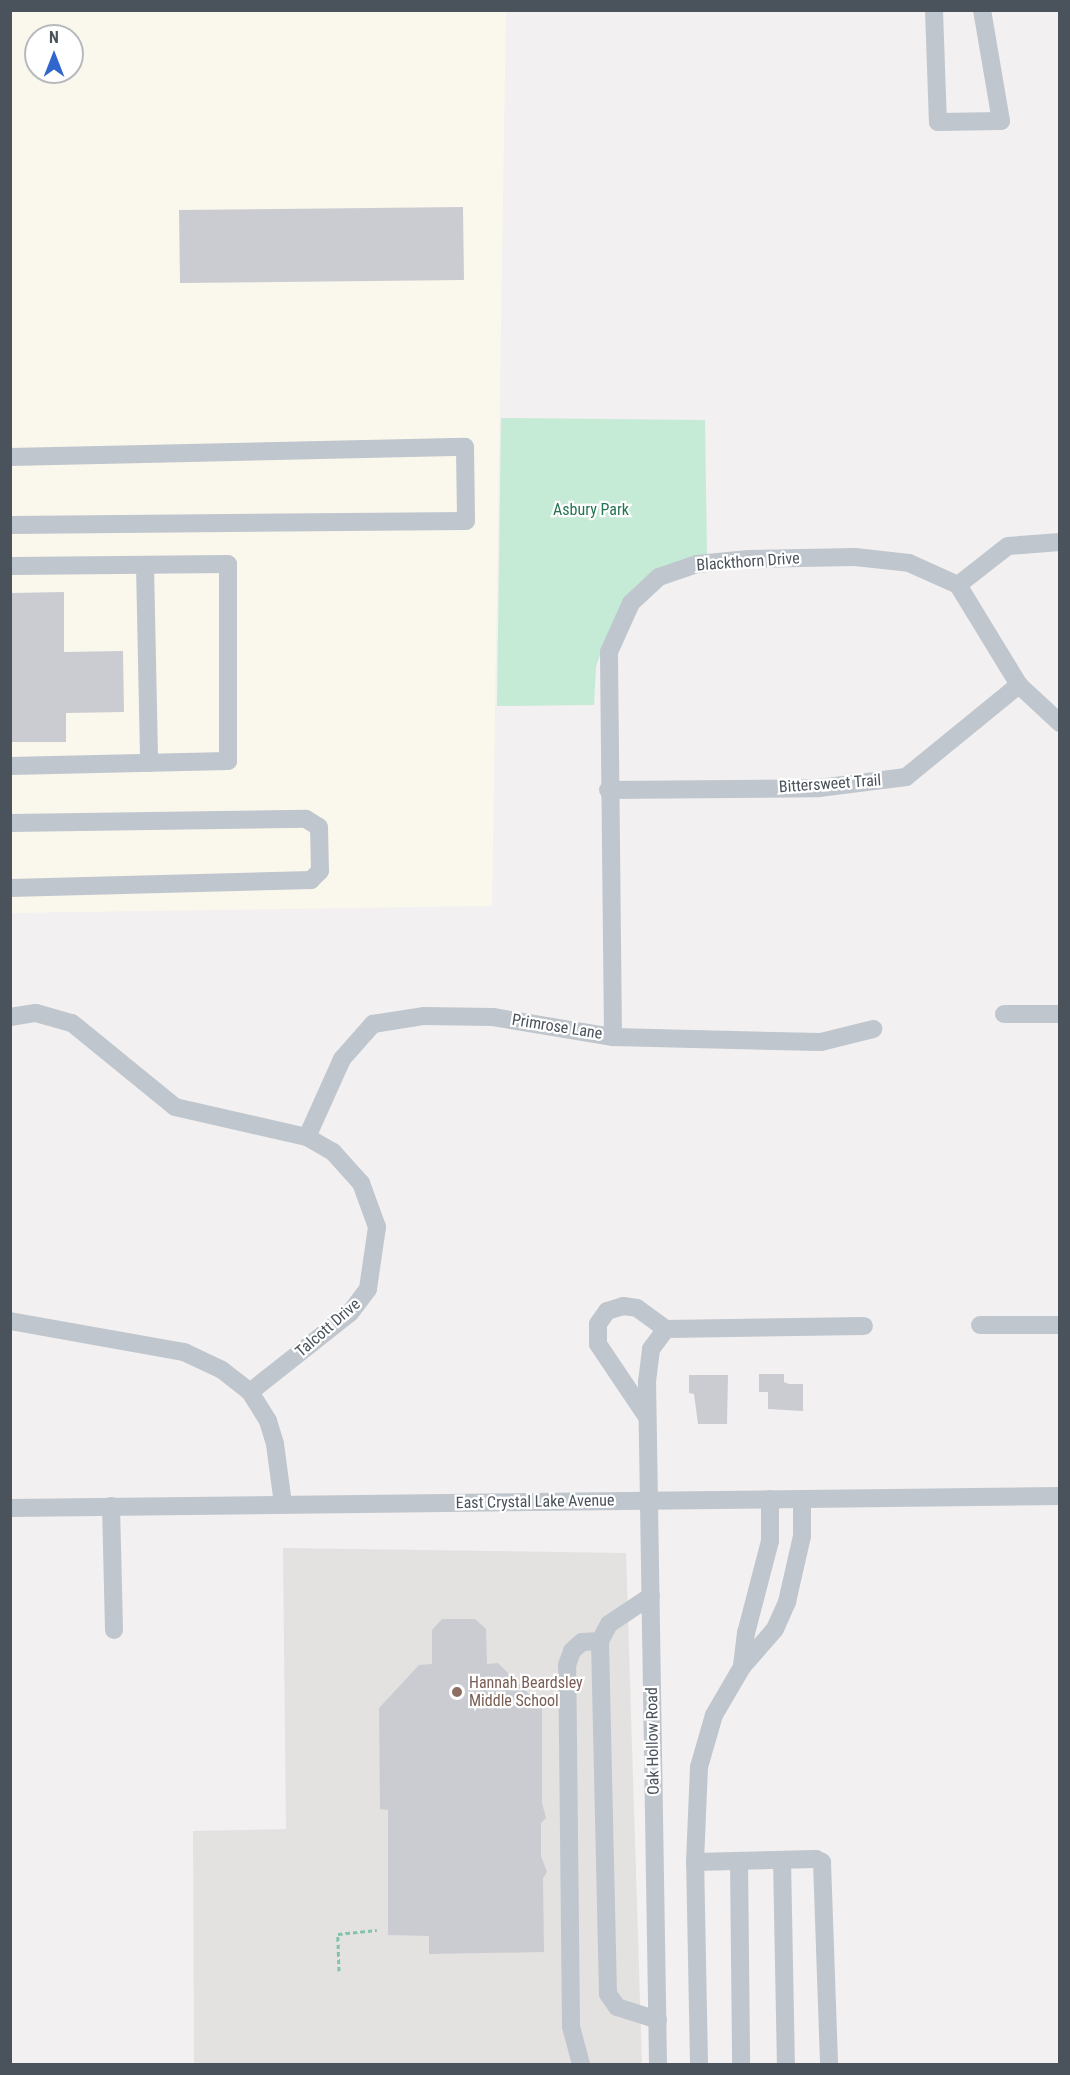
<!DOCTYPE html>
<html>
<head>
<meta charset="utf-8">
<style>
  body { margin:0 }
  #map { position:relative; width:1070px; height:2075px; overflow:hidden; background:#f2f0f0; font-family:"Roboto Condensed",sans-serif }
  div>[style] { position:absolute }
  .commercial>* { inset:0; background:#faf7ec }
  .education>* { inset:0; background:#e3e2e1 }
  .green>* { inset:0; background:#c5ead6 }
  .building>* { inset:0; background:#cbccd2 }
  .path>* { height:3px; margin-top:-1.5px; transform-origin:0; background:repeating-linear-gradient(90deg,#81c4a8 0 4.5px,transparent 0 7.5px) }
  .minor>* { height:18px; margin:-9px; padding:0 9px; transform-origin:9px; border-radius:9px; background:#c0c6cd }
  .dots>* { width:16px; height:16px; translate:-50% -50%; box-sizing:border-box; border:3px solid #fff; border-radius:50% }
  span { translate:-50% -50%; white-space:nowrap; text-align:center; line-height:1.15; -webkit-text-stroke:4.5px #fff; paint-order:stroke }
  .park-label { font-size:16px; color:#247453 }
  .street-label { font-size:16px; color:#4a525b }
  .education-label { font-size:16px; color:#785e54 }
  .left { translate:0 -50%; text-align:left }
  .frame { position:absolute; inset:0; border:12px solid #4a525b; pointer-events:none }
  .north { position:absolute; left:24px; top:24px; width:60px; height:60px; box-sizing:border-box; background:#fff; border:2px solid #b7babd; border-radius:50%; rotate:0deg; font-size:16px; font-weight:700; line-height:24px; text-align:center; color:#4a525b }
  .north::after { content:''; display:block; margin:auto; width:21px; height:27px; background:#3167cc; clip-path:polygon(50% 0,100% 100%,50% 72%,0 100%) }
</style>
</head>
<body>
<div id="map">
  <div class="commercial">
    <div style="clip-path:polygon(evenodd,10px 11px,506px 11px,492px 906px,11px 913px,10px 11px,36px 36px,72px 36px,72px 72px,36px 72px,36px 36px)"></div>
  </div>
  <div class="education">
    <div style="clip-path:polygon(283px 1548px,626px 1553px,642px 2064px,194px 2064px,193px 1831px,286px 1829px)"></div>
  </div>
  <div class="green">
    <div style="clip-path:polygon(501px 418px,705px 420px,707px 555px,626px 599px,605px 640px,596px 667px,594px 705px,497px 706px)"></div>
  </div>
  <div class="building">
    <div style="clip-path:polygon(463px 207px,464px 280px,180px 283px,179px 210px)"></div>
    <div style="clip-path:polygon(64px 592px,64px 652px,123px 651px,124px 712px,66px 713px,66px 742px,10px 742px,10px 593px)"></div>
    <div style="clip-path:polygon(759px 1374px,784px 1374px,784px 1382px,789px 1384px,803px 1384px,803px 1411px,768px 1409px,768px 1392px,759px 1392px)"></div>
    <div style="clip-path:polygon(689px 1375px,728px 1375px,727px 1424px,698px 1424px,694px 1394px,689px 1393px)"></div>
    <div style="clip-path:polygon(442px 1619px,475px 1619px,486px 1629px,487px 1664px,498px 1663px,542px 1707px,542px 1803px,546px 1818px,541px 1823px,541px 1856px,547px 1872px,543px 1878px,544px 1952px,429px 1954px,429px 1936px,388px 1935px,388px 1810px,380px 1809px,379px 1708px,419px 1665px,432px 1664px,432px 1630px)"></div>
  </div>
  <div class="path">
    <div style="left:339px;top:1971px;width:37px;rotate:-92deg"></div>
    <div style="left:338px;top:1934px;width:39px;rotate:-6deg"></div>
  </div>
  <div class="minor">
    <div style="left:934px;top:10px;width:112px;rotate:88deg"></div>
    <div style="left:938px;top:122px;width:63px;rotate:-0.9deg"></div>
    <div style="left:1001px;top:121px;width:113px;rotate:-99.7deg"></div>
    <div style="left:10px;top:457px;width:455px;rotate:-1.3deg"></div>
    <div style="left:465px;top:447px;width:74px;rotate:89.2deg"></div>
    <div style="left:466px;top:521px;width:456px;rotate:179.5deg"></div>
    <div style="left:145px;top:565px;width:198px;rotate:88.8deg"></div>
    <div style="left:10px;top:566px;width:218px;rotate:-0.5deg"></div>
    <div style="left:228px;top:564px;width:197px;rotate:90deg"></div>
    <div style="left:228px;top:761px;width:218px;rotate:178.7deg"></div>
    <div style="left:958px;top:585px;width:63px;rotate:-38deg"></div>
    <div style="left:1008px;top:546px;width:52px;rotate:-4.4deg"></div>
    <div style="left:608px;top:790px;width:211px;rotate:-0.5deg"></div>
    <div style="left:819px;top:788px;width:88px;rotate:-7.2deg"></div>
    <div style="left:906px;top:777px;width:146px;rotate:-39.2deg"></div>
    <div style="left:10px;top:823px;width:296px;rotate:-0.8deg"></div>
    <div style="left:306px;top:819px;width:15px;rotate:32deg"></div>
    <div style="left:319px;top:827px;width:44px;rotate:88.7deg"></div>
    <div style="left:320px;top:871px;width:13px;rotate:135deg"></div>
    <div style="left:311px;top:880px;width:301px;rotate:178.5deg"></div>
    <div style="left:1004px;top:1014px;width:56px"></div>
    <div style="left:10px;top:1017px;width:26px;rotate:-9deg"></div>
    <div style="left:36px;top:1013px;width:37px;rotate:16deg"></div>
    <div style="left:72px;top:1023px;width:133px;rotate:39.2deg"></div>
    <div style="left:175px;top:1107px;width:135px;rotate:12.8deg"></div>
    <div style="left:307px;top:1137px;width:30px;rotate:30deg"></div>
    <div style="left:333px;top:1152px;width:42px;rotate:47.9deg"></div>
    <div style="left:361px;top:1183px;width:47px;rotate:70deg"></div>
    <div style="left:377px;top:1227px;width:63px;rotate:98.3deg"></div>
    <div style="left:368px;top:1289px;width:30px;rotate:127deg"></div>
    <div style="left:350px;top:1313px;width:127px;rotate:141.7deg"></div>
    <div style="left:613px;top:1037px;width:385px;rotate:-90.6deg"></div>
    <div style="left:609px;top:652px;width:54px;rotate:-65.8deg"></div>
    <div style="left:631px;top:603px;width:38px;rotate:-43deg"></div>
    <div style="left:659px;top:577px;width:40px;rotate:-18.9deg"></div>
    <div style="left:697px;top:564px;width:52px;rotate:-5.5deg"></div>
    <div style="left:749px;top:559px;width:106px;rotate:-1.1deg"></div>
    <div style="left:855px;top:557px;width:54px;rotate:6.3deg"></div>
    <div style="left:909px;top:563px;width:54px;rotate:24.2deg"></div>
    <div style="left:958px;top:585px;width:117px;rotate:58.6deg"></div>
    <div style="left:1019px;top:685px;width:56px;rotate:42.8deg"></div>
    <div style="left:307px;top:1137px;width:85px;rotate:-65.8deg"></div>
    <div style="left:342px;top:1059px;width:47px;rotate:-48.5deg"></div>
    <div style="left:373px;top:1024px;width:52px;rotate:-8.9deg"></div>
    <div style="left:424px;top:1016px;width:69px;rotate:0.8deg"></div>
    <div style="left:493px;top:1017px;width:122px;rotate:9.5deg"></div>
    <div style="left:613px;top:1037px;width:208px;rotate:1.4deg"></div>
    <div style="left:821px;top:1042px;width:54px;rotate:-14deg"></div>
    <div style="left:10px;top:1321px;width:177px;rotate:10.1deg"></div>
    <div style="left:184px;top:1352px;width:42px;rotate:25.3deg"></div>
    <div style="left:222px;top:1370px;width:36px;rotate:38deg"></div>
    <div style="left:250px;top:1392px;width:34px;rotate:58deg"></div>
    <div style="left:268px;top:1421px;width:24px;rotate:73deg"></div>
    <div style="left:275px;top:1444px;width:61px;rotate:82.4deg"></div>
    <div style="left:980px;top:1325px;width:80px"></div>
    <div style="left:647px;top:1417px;width:88px;rotate:-123.9deg"></div>
    <div style="left:598px;top:1344px;width:20px;rotate:-90deg"></div>
    <div style="left:598px;top:1324px;width:16px;rotate:-55deg"></div>
    <div style="left:607px;top:1311px;width:17px;rotate:-17deg"></div>
    <div style="left:623px;top:1306px;width:14px;rotate:8deg"></div>
    <div style="left:637px;top:1308px;width:36px;rotate:36deg"></div>
    <div style="left:770px;top:1499px;width:42px;rotate:90deg"></div>
    <div style="left:770px;top:1541px;width:95px;rotate:104.6deg"></div>
    <div style="left:746px;top:1633px;width:34px;rotate:97deg"></div>
    <div style="left:742px;top:1667px;width:50px;rotate:-49deg"></div>
    <div style="left:775px;top:1629px;width:30px;rotate:-66deg"></div>
    <div style="left:787px;top:1602px;width:68px;rotate:-77.2deg"></div>
    <div style="left:802px;top:1536px;width:37px;rotate:-90deg"></div>
    <div style="left:111px;top:1506px;width:124px;rotate:88.6deg"></div>
    <div style="left:10px;top:1508px;width:1050px;rotate:-0.65deg"></div>
    <div style="left:651px;top:1596px;width:50px;rotate:146.3deg"></div>
    <div style="left:609px;top:1624px;width:19px;rotate:118deg"></div>
    <div style="left:600px;top:1641px;width:353px;rotate:88.7deg"></div>
    <div style="left:608px;top:1994px;width:16px;rotate:55deg"></div>
    <div style="left:617px;top:2007px;width:43px;rotate:17.6deg"></div>
    <div style="left:782px;top:1860px;width:204px;rotate:88.9deg"></div>
    <div style="left:739px;top:1861px;width:203px;rotate:89.4deg"></div>
    <div style="left:695px;top:1862px;width:121px;rotate:-1.4deg"></div>
    <div style="left:816px;top:1859px;width:7px;rotate:27deg"></div>
    <div style="left:822px;top:1862px;width:202px;rotate:88deg"></div>
    <div style="left:581px;top:2064px;width:39px;rotate:-105deg"></div>
    <div style="left:571px;top:2026px;width:361px;rotate:-90.6deg"></div>
    <div style="left:567px;top:1665px;width:15px;rotate:-70deg"></div>
    <div style="left:572px;top:1651px;width:13px;rotate:-42deg"></div>
    <div style="left:582px;top:1642px;width:18px;rotate:-3deg"></div>
    <div style="left:658px;top:2064px;width:682px;rotate:-90.92deg"></div>
    <div style="left:647px;top:1382px;width:33px;rotate:-83deg"></div>
    <div style="left:651px;top:1349px;width:25px;rotate:-53deg"></div>
    <div style="left:666px;top:1329px;width:198px;rotate:-0.9deg"></div>
    <div style="left:699px;top:2064px;width:202px;rotate:-91.1deg"></div>
    <div style="left:695px;top:1862px;width:95px;rotate:-87.6deg"></div>
    <div style="left:699px;top:1767px;width:54px;rotate:-73.9deg"></div>
    <div style="left:714px;top:1715px;width:56px;rotate:-59.7deg"></div>
  </div>
  <div class="dots">
    <div style="left:457px;top:1692px;background:#8d6e63"></div>
  </div>
  <div class="park-label">
    <span style="left:591px;top:510px">Asbury Park</span>
  </div>
  <div class="street-label">
    <span style="left:748px;top:562px;rotate:-4deg">Blackthorn Drive</span>
    <span style="left:830px;top:784px;rotate:-4deg">Bittersweet Trail</span>
    <span style="left:557px;top:1027px;rotate:9deg">Primrose Lane</span>
    <span style="left:328px;top:1328px;rotate:-41deg">Talcott Drive</span>
    <span style="left:535px;top:1502px;rotate:-1deg">East Crystal Lake Avenue</span>
    <span style="left:653px;top:1741px;rotate:-91deg">Oak Hollow Road</span>
  </div>
  <div class="education-label">
    <span class="left" style="left:469px;top:1692px">Hannah Beardsley<br>Middle School</span>
  </div>
  <div class="frame"></div>
  <div class="north">N</div>
</div>
</body>
</html>
